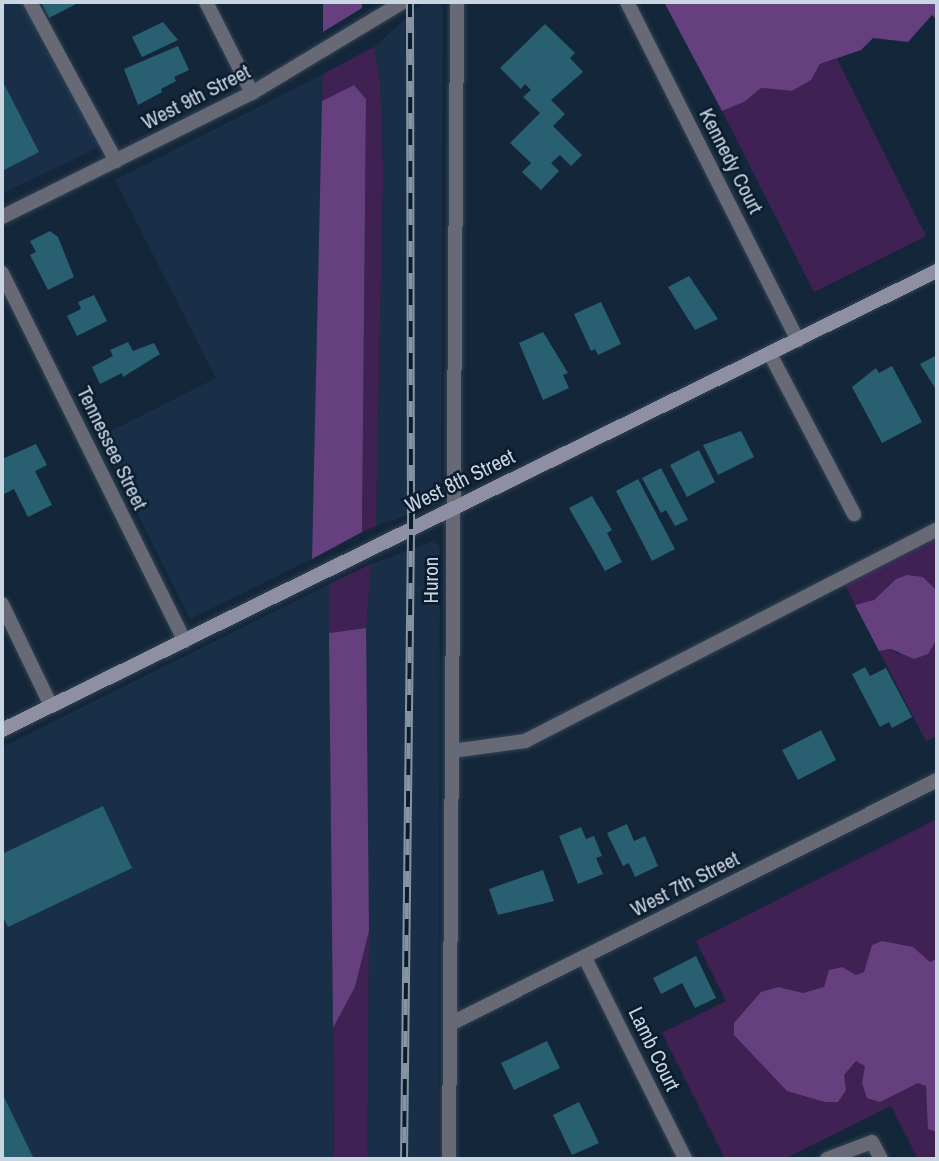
<!DOCTYPE html>
<html>
<head>
<meta charset="utf-8">
<style>
  body { margin:0 }
  #map { position:relative; width:939px; height:1161px; overflow:hidden; background:#142639; font-family:"Archivo Narrow",sans-serif }
  div>[style] { position:absolute }
  .built>* { inset:0; background:#192f47 }
  .green>* { inset:0; background:#402153 }
  .forest>* { inset:0; background:#663f7f }
  .building>* { inset:0; background:#286072 }
  .roads { filter:drop-shadow(0 0 2px #314254) drop-shadow(0 0 2px #314254) }
  .lane>* { height:14px; margin:-7px; padding:0 7px; transform-origin:7px; border-radius:7px; background:#676975 }
  .street>* { height:14px; margin:-7px; padding:0 7px; transform-origin:7px; border-radius:7px; background:#676975 }
  .secondary>* { height:14px; margin:-7px; padding:0 7px; transform-origin:7px; border-radius:7px; background:#8e8fa3 }
  .rail>* { height:8px; margin-top:-4px; transform-origin:0; background:repeating-linear-gradient(90deg,#0a1c2e 0 16px,#8694a3 0 32px); box-sizing:border-box; border-block:2px solid #8694a3 }
  span { translate:-50% -50%; white-space:nowrap; text-align:center; line-height:1.15; -webkit-text-stroke:5px #0a1c2e; paint-order:stroke }
  .street-label { font-size:21px; color:#cad5e2 }
  .frame { position:absolute; inset:0; border:4px solid #cad5e2; pointer-events:none }
</style>
</head>
<body>
<div id="map">
  <div class="built">
    <div style="clip-path:polygon(2px 2px,30px 2px,106px 143px,2px 194px)"></div>
    <div style="clip-path:polygon(437px 2px,443px 8px,441px 489px,438px 504px,376px 526px,383px 175px,380px 78px,374px 47px,423px 3px)"></div>
    <div style="clip-path:polygon(323px 74px,312px 559px,190px 619px,99px 437px,216px 378px,115px 180px)"></div>
    <div style="clip-path:polygon(431px 542px,438px 544px,440px 552px,438px 1159px,367px 1159px,366px 628px,371px 564px)"></div>
    <div style="clip-path:polygon(329px 584px,334px 1159px,2px 1159px,2px 747px)"></div>
  </div>
  <div class="green">
    <div style="clip-path:polygon(374px 47px,380px 78px,383px 175px,376px 526px,362px 532px,366px 99px,354px 85px,322px 101px,323px 74px)"></div>
    <div style="clip-path:polygon(837px 59px,926px 236px,814px 292px,722px 111px,744px 102px,761px 88px,792px 91px,811px 80px,820px 64px)"></div>
    <div style="clip-path:polygon(937px 538px,937px 591px,896px 579px,874px 600px,855px 605px,845px 585px)"></div>
    <div style="clip-path:polygon(371px 564px,366px 628px,329px 633px,329px 584px)"></div>
    <div style="clip-path:polygon(937px 603px,937px 736px,926px 741px,879px 651px,891px 649px,898px 654px,935px 632px)"></div>
    <div style="clip-path:polygon(937px 819px,937px 1159px,918px 1159px,891px 1106px,784px 1159px,725px 1159px,662px 1033px,726px 1001px,696px 941px)"></div>
    <div style="clip-path:polygon(369px 931px,367px 1159px,334px 1159px,333px 1028px,355px 987px)"></div>
  </div>
  <div class="forest">
    <div style="clip-path:polygon(323px 2px,362px 2px,362px 8px,323px 32px)"></div>
    <div style="clip-path:polygon(664px 2px,937px 2px,937px 20px,932px 15px,908px 42px,873px 38px,861px 50px,820px 64px,811px 80px,792px 91px,761px 88px,744px 102px,722px 111px)"></div>
    <div style="clip-path:polygon(354px 85px,366px 99px,362px 532px,312px 559px,322px 101px)"></div>
    <div style="clip-path:polygon(907px 575px,923px 577px,937px 591px,935px 642px,928px 654px,914px 659px,891px 649px,879px 651px,855px 605px,874px 600px,896px 579px)"></div>
    <div style="clip-path:polygon(366px 628px,369px 931px,355px 987px,333px 1028px,329px 633px)"></div>
    <div style="clip-path:polygon(882px 941px,913px 947px,930px 962px,937px 959px,937px 1132px,928px 1129px,926px 1086px,918px 1083px,880px 1102px,867px 1098px,862px 1083px,865px 1066px,856px 1061px,844px 1075px,846px 1090px,838px 1102px,825px 1102px,787px 1091px,734px 1035px,734px 1023px,761px 992px,778px 987px,803px 993px,824px 987px,829px 970px,842px 967px,856px 975px,864px 972px,872px 945px)"></div>
  </div>
  <div class="building">
    <div style="clip-path:polygon(41px 2px,80px 2px,49px 18px)"></div>
    <div style="clip-path:polygon(163px 22px,178px 40px,142px 57px,132px 37px)"></div>
    <div style="clip-path:polygon(545px 24px,575px 53px,570px 58px,583px 72px,551px 100px,565px 114px,553px 126px,582px 155px,571px 166px,560px 155px,551px 163px,559px 171px,541px 190px,522px 172px,531px 163px,510px 143px,540px 113px,523px 97px,531px 90px,525px 84px,521px 89px,500px 68px)"></div>
    <div style="clip-path:polygon(178px 46px,189px 70px,174px 77px,176px 81px,161px 89px,162px 92px,138px 105px,124px 69px)"></div>
    <div style="clip-path:polygon(2px 80px,39px 152px,2px 171px)"></div>
    <div style="clip-path:polygon(50px 231px,58px 237px,74px 277px,48px 290px,30px 255px,36px 252px,30px 241px)"></div>
    <div style="clip-path:polygon(689px 276px,718px 319px,695px 330px,668px 287px)"></div>
    <div style="clip-path:polygon(94px 295px,107px 321px,77px 336px,67px 316px,81px 309px,78px 302px)"></div>
    <div style="clip-path:polygon(601px 302px,621px 344px,598px 355px,595px 349px,591px 351px,574px 314px)"></div>
    <div style="clip-path:polygon(543px 332px,568px 373px,563px 375px,569px 388px,543px 400px,519px 343px)"></div>
    <div style="clip-path:polygon(128px 342px,133px 351px,154px 343px,160px 354px,123px 377px,122px 373px,100px 384px,92px 367px,113px 356px,110px 350px)"></div>
    <div style="clip-path:polygon(937px 355px,937px 391px,920px 364px)"></div>
    <div style="clip-path:polygon(892px 366px,922px 422px,882px 443px,852px 387px,876px 368px,879px 373px)"></div>
    <div style="clip-path:polygon(741px 431px,754px 457px,718px 475px,703px 445px)"></div>
    <div style="clip-path:polygon(36px 444px,47px 465px,35px 471px,52px 505px,28px 517px,14px 489px,2px 495px,2px 459px)"></div>
    <div style="clip-path:polygon(699px 450px,715px 482px,687px 497px,670px 465px)"></div>
    <div style="clip-path:polygon(661px 468px,688px 520px,675px 526px,666px 510px,661px 513px,642px 478px)"></div>
    <div style="clip-path:polygon(638px 479px,675px 549px,652px 561px,616px 491px)"></div>
    <div style="clip-path:polygon(592px 496px,612px 530px,607px 533px,622px 562px,605px 571px,569px 508px)"></div>
    <div style="clip-path:polygon(865px 667px,870px 676px,886px 668px,912px 717px,892px 728px,889px 722px,880px 727px,852px 674px)"></div>
    <div style="clip-path:polygon(821px 730px,836px 760px,798px 780px,782px 750px)"></div>
    <div style="clip-path:polygon(103px 806px,132px 868px,8px 927px,2px 915px,2px 854px)"></div>
    <div style="clip-path:polygon(627px 824px,634px 841px,645px 836px,658px 866px,635px 877px,629px 863px,623px 866px,607px 833px)"></div>
    <div style="clip-path:polygon(581px 827px,586px 839px,594px 836px,602px 856px,596px 858px,603px 874px,578px 884px,559px 836px)"></div>
    <div style="clip-path:polygon(543px 870px,554px 901px,498px 915px,489px 889px)"></div>
    <div style="clip-path:polygon(696px 956px,716px 998px,695px 1008px,682px 983px,661px 994px,653px 978px)"></div>
    <div style="clip-path:polygon(547px 1041px,560px 1068px,514px 1090px,501px 1063px)"></div>
    <div style="clip-path:polygon(2px 1093px,34px 1159px,2px 1159px)"></div>
    <div style="clip-path:polygon(579px 1102px,599px 1143px,572px 1155px,553px 1115px)"></div>
  </div>
  <div class="roads">
    <div class="lane">
      <div style="left:30px;top:2px;width:181px;rotate:61.6deg"></div>
      <div style="left:770px;top:354px;width:181px;rotate:62.3deg"></div>
      <div style="left:2px;top:604px;width:113px;rotate:64.3deg"></div>
      <div style="left:452px;top:751px;width:74px;rotate:-7.8deg"></div>
      <div style="left:525px;top:741px;width:463px;rotate:-27.2deg"></div>
      <div style="left:827px;top:1159px;width:48px;rotate:-20.7deg"></div>
      <div style="left:872px;top:1142px;width:19px;rotate:62deg"></div>
    </div>
    <div class="street">
      <div style="left:206px;top:2px;width:102px;rotate:63.2deg"></div>
      <div style="left:627px;top:2px;width:379px;rotate:63.2deg"></div>
      <div style="left:2px;top:217px;width:279px;rotate:-26.4deg"></div>
      <div style="left:252px;top:93px;width:176px;rotate:-31.1deg"></div>
      <div style="left:2px;top:273px;width:411px;rotate:63.6deg"></div>
      <div style="left:585px;top:958px;width:225px;rotate:63.5deg"></div>
      <div style="left:450px;top:1024px;width:545px;rotate:-26.61deg"></div>
      <div style="left:449px;top:1159px;width:1157px;rotate:-89.6deg"></div>
    </div>
    <div class="secondary">
      <div style="left:2px;top:730px;width:1042px;rotate:-26.15deg"></div>
    </div>
  </div>
  <div class="rail">
    <div style="left:404px;top:1159px;width:630px;rotate:-89.36deg"></div>
    <div style="left:411px;top:529px;width:527px;rotate:-90.11deg"></div>
  </div>
  <div class="street-label">
    <span style="left:196px;top:97px;rotate:-27deg">West 9th Street</span>
    <span style="left:731px;top:161px;rotate:63deg">Kennedy Court</span>
    <span style="left:112px;top:448px;rotate:64deg">Tennessee Street</span>
    <span style="left:460px;top:481px;rotate:-26deg">West 8th Street</span>
    <span style="left:431px;top:580px;rotate:-90deg">Huron</span>
    <span style="left:685px;top:884px;rotate:-27deg">West 7th Street</span>
    <span style="left:654px;top:1049px;rotate:64deg">Lamb Court</span>
  </div>
  <div class="frame"></div>
</div>
</body>
</html>
